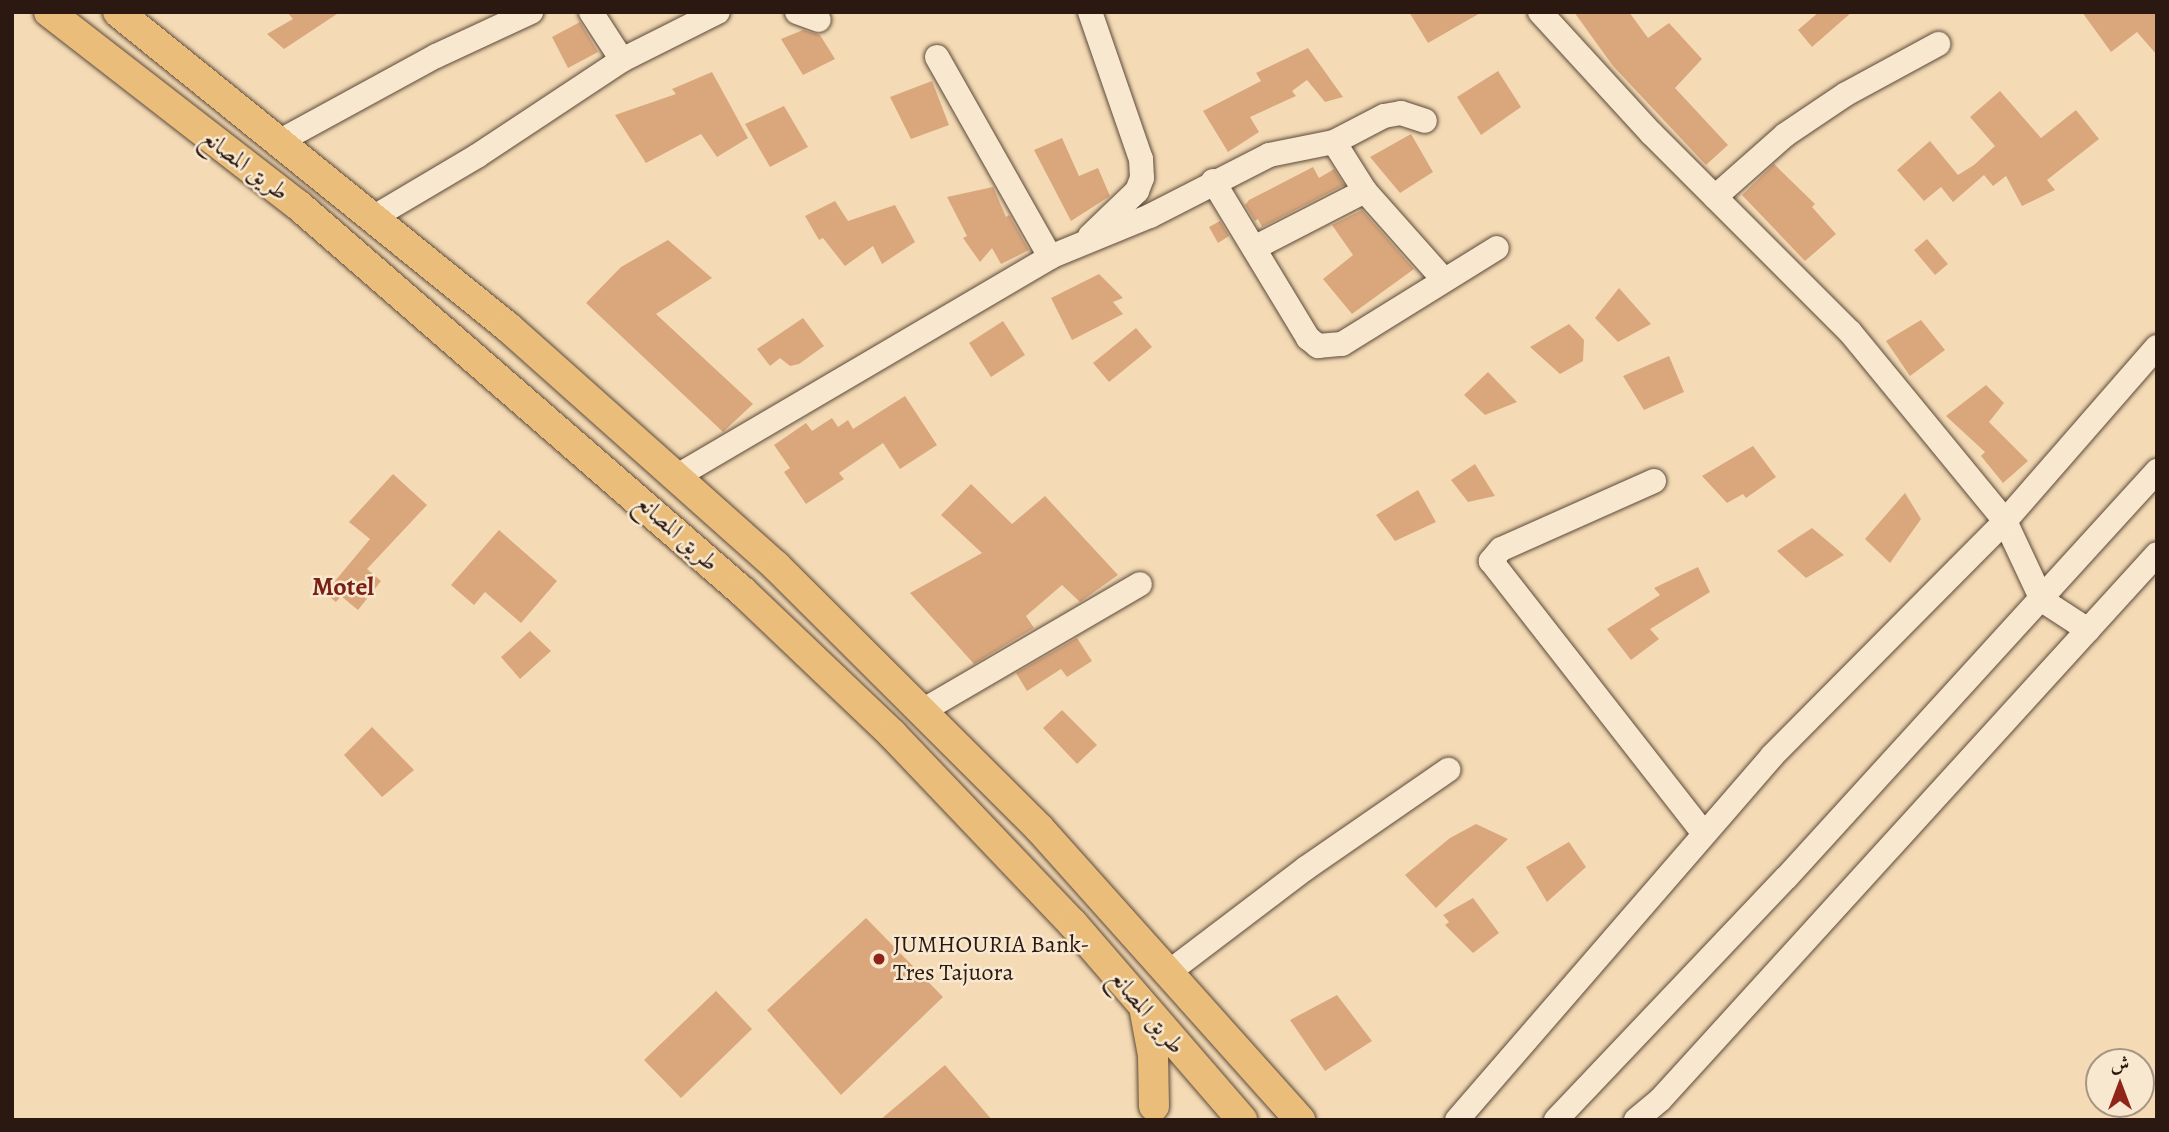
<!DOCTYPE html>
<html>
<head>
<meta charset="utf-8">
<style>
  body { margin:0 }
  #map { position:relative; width:2169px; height:1132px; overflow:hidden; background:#f4dbb5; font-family:Alegreya,Amiri,serif }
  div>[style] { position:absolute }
  .building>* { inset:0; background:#daa77d }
  .roads { filter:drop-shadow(0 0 2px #5d493a) drop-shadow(0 0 2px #5d493a) }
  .minor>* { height:24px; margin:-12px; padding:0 12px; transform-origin:12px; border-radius:12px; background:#f8e8cf }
  .major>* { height:30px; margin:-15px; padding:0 15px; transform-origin:15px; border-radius:15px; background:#eabe7a }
  .dots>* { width:19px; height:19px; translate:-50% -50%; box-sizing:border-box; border:4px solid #f8e8cf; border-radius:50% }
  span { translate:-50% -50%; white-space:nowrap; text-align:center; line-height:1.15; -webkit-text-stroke:5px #f8e8cf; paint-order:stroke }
  .street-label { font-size:24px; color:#2b1811 }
  .poi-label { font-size:24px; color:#2b1811 }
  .left { translate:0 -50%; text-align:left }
  .neighbourhood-label { font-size:26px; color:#7a1f14; font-weight:700 }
  .frame { position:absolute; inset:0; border:14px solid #2b1811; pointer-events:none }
  .north { position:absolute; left:2085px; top:1048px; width:70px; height:70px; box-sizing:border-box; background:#f8e8cf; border:2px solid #a69583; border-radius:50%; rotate:0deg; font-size:19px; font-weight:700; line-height:28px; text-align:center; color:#2b1811 }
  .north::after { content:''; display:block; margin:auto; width:24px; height:32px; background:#8f2418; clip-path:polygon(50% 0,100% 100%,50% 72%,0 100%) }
</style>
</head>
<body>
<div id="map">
  <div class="building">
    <div style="clip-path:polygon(287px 12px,340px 12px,284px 49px,267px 34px,293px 19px)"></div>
    <div style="clip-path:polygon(1409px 12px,1482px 12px,1428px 43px)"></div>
    <div style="clip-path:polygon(1574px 12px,1629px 12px,1648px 38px,1669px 23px,1702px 59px,1675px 88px,1728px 145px,1706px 165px,1613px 66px)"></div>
    <div style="clip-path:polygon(1819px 12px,1852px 12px,1812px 47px,1798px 30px)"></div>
    <div style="clip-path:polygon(2082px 12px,2157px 12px,2157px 55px,2137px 32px,2111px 52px)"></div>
    <div style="clip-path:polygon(580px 22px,598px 52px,568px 68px,552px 37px)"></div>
    <div style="clip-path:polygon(803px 30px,820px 35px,835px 59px,803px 75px,781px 39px)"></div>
    <div style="clip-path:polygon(1308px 48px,1343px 97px,1325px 102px,1307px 80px,1292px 91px,1296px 96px,1250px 117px,1259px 132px,1228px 152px,1203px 111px,1261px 81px,1256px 73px)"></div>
    <div style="clip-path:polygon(1498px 71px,1521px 107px,1481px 135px,1457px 97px)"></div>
    <div style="clip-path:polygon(712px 72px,748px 138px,717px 157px,701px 134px,646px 163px,615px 115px,676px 94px,672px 89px)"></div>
    <div style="clip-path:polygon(932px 81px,949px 125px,911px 139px,890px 97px)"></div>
    <div style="clip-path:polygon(2000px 91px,2041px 138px,2076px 110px,2099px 139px,2047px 180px,2055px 190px,2022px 206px,2006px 176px,1993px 186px,1984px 175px,1953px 202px,1941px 187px,1924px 201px,1897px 170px,1930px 141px,1958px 175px,1974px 165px,1995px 146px,1970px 117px)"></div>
    <div style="clip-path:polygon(784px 106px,808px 147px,770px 167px,745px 124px)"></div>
    <div style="clip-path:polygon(1411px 134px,1433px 172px,1400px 193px,1370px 157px)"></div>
    <div style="clip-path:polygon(1062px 138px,1079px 176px,1098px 168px,1110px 196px,1071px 221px,1034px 150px)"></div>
    <div style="clip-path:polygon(1774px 164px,1815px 204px,1812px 207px,1836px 234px,1805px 261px,1742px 195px)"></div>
    <div style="clip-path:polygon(1313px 167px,1319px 178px,1334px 169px,1344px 185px,1262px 227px,1258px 219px,1255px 221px,1245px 205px,1249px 200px)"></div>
    <div style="clip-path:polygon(993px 187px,1006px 217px,1009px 215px,1029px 250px,1001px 264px,992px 248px,980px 262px,963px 238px,967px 236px,947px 197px)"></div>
    <div style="clip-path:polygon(835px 201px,848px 221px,895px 205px,915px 242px,882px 264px,873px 246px,845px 266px,823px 238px,819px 240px,805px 216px)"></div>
    <div style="clip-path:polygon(1362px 210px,1414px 269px,1352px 314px,1323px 279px,1353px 255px,1332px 225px)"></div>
    <div style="clip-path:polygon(1220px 221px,1229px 236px,1218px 243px,1209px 227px)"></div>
    <div style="clip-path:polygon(1927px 239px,1948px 264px,1935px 275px,1914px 250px)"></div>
    <div style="clip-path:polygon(668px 240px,712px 278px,656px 314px,753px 404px,723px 432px,586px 303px,621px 267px)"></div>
    <div style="clip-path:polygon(1099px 274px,1123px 298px,1113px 302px,1123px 314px,1072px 340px,1051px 298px)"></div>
    <div style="clip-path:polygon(1619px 288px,1651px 324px,1618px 342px,1595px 318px)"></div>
    <div style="clip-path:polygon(803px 318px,824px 346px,799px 364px,790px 366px,780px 358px,770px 366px,757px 349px)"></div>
    <div style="clip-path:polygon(1921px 320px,1945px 350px,1910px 376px,1886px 341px)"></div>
    <div style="clip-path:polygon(1003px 321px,1025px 355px,991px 377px,969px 343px)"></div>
    <div style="clip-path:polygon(1569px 324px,1584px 340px,1583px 361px,1560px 374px,1530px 347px)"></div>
    <div style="clip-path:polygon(1136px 328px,1152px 347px,1109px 382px,1093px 363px)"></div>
    <div style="clip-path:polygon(1669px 356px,1684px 392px,1644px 410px,1623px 376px)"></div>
    <div style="clip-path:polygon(1488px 372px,1517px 402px,1485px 415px,1464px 395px)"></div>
    <div style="clip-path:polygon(1986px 385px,2004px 403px,1989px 422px,2028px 461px,2003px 483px,1981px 456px,1985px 452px,1946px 416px)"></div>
    <div style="clip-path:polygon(905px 396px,937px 445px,900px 469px,883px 443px,839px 473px,844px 479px,806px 504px,784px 472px,790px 468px,774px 445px,806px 423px,812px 431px,832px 418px,838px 427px,848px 420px,853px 429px)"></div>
    <div style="clip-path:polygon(1753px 446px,1776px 477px,1746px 498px,1743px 494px,1727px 503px,1702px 476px)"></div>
    <div style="clip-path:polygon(1475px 464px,1495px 496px,1468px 502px,1451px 480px)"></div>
    <div style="clip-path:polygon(393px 474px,427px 505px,367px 569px,381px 581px,358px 610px,341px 596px,336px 602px,325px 593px,370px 539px,349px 522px)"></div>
    <div style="clip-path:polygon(971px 484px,1012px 524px,1045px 496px,1118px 575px,1080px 602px,1062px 585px,1026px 616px,1034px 628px,974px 664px,910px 593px,982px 553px,941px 515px)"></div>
    <div style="clip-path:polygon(1418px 490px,1436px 522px,1395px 541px,1376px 515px)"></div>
    <div style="clip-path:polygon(1905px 493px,1921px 519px,1890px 563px,1865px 539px)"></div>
    <div style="clip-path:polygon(1812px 528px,1844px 555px,1806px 578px,1777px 551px)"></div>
    <div style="clip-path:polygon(499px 530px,557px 581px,521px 623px,485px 592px,474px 605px,451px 585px)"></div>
    <div style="clip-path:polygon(1698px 567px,1710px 592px,1650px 629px,1659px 639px,1631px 660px,1607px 629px,1660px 595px,1654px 588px)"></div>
    <div style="clip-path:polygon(530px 631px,551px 651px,520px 679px,501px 657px)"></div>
    <div style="clip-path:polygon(1077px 638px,1092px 661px,1067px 677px,1061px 669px,1027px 691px,1016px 673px)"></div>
    <div style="clip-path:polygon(1062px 710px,1097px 745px,1077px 764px,1043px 728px)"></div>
    <div style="clip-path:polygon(372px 727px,414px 770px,382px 797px,344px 755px)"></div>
    <div style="clip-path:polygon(1476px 824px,1508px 839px,1436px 908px,1405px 875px,1450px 838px)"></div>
    <div style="clip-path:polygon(1569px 842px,1586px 867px,1547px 902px,1526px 867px)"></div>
    <div style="clip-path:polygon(1473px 898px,1499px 933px,1473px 953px,1445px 925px,1449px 922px,1443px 915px)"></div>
    <div style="clip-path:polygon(866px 918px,943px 997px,841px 1095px,767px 1010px)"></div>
    <div style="clip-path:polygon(716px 991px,752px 1029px,681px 1098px,644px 1060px)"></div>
    <div style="clip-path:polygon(1337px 995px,1372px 1041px,1325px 1071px,1290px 1020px)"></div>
    <div style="clip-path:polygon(945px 1065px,992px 1120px,880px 1120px)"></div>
  </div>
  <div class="roads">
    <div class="minor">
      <div style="left:591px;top:12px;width:57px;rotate:57.1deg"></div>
      <div style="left:797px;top:12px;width:23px;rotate:20deg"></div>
      <div style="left:1090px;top:12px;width:156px;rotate:70.9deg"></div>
      <div style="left:1141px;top:159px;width:19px;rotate:87deg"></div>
      <div style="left:1142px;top:178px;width:14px;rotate:111deg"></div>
      <div style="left:1137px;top:191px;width:65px;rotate:136.2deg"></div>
      <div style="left:1540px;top:12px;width:164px;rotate:47.5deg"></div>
      <div style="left:1651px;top:133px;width:281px;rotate:45deg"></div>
      <div style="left:1850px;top:332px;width:244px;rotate:50.6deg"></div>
      <div style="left:2005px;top:521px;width:87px;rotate:64.9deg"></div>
      <div style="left:2042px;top:600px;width:55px;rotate:33.1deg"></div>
      <div style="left:937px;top:57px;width:230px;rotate:60.5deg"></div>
      <div style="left:280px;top:141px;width:178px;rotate:-28.6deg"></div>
      <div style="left:436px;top:56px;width:105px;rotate:-24.9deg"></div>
      <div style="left:1334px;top:142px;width:58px;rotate:57.7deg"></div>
      <div style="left:1365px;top:191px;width:119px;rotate:48.4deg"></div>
      <div style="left:1213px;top:181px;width:184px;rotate:58.8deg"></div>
      <div style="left:1308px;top:338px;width:13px;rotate:39deg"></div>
      <div style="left:1318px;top:346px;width:24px;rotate:-5deg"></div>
      <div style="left:1342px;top:344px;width:182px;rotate:-31.8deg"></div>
      <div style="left:1715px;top:197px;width:94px;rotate:-41.5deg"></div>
      <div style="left:1785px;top:135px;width:73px;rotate:-33.9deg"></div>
      <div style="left:1846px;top:94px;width:105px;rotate:-28.5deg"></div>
      <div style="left:374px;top:217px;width:120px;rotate:-30.6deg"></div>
      <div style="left:477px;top:156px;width:174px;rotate:-33.5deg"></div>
      <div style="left:622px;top:60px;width:107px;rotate:-26.6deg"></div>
      <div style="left:1254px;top:248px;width:125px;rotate:-27.2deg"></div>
      <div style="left:679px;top:475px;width:430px;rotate:-30.4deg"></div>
      <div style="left:1050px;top:257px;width:108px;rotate:-22.3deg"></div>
      <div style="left:1150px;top:216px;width:134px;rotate:-27.1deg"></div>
      <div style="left:1269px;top:155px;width:66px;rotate:-11.3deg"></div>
      <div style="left:1334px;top:142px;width:56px;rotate:-27.5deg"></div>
      <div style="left:1384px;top:116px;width:17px;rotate:-10deg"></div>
      <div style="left:1401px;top:113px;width:25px;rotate:18deg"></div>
      <div style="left:1654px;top:481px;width:167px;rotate:156deg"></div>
      <div style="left:1501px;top:549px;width:16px;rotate:130deg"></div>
      <div style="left:1491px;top:561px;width:346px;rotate:52deg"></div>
      <div style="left:922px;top:711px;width:252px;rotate:-30.2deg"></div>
      <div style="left:1169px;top:972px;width:172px;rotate:-37.2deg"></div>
      <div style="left:1306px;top:868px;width:173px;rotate:-34.6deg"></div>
      <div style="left:1457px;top:1120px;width:481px;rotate:-49.1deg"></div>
      <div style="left:1772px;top:756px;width:331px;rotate:-45.2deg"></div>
      <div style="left:2005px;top:521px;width:231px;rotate:-48.9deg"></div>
      <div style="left:1556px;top:1120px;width:334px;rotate:-46.5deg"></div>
      <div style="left:1786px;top:878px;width:551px;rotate:-47.65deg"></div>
      <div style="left:1636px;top:1120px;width:31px;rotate:-40deg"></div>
      <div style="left:1660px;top:1100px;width:738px;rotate:-47.69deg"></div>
    </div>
    <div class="major">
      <div style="left:49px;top:12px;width:315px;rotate:37.8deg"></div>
      <div style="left:298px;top:205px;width:590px;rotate:41.01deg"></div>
      <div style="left:743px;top:592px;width:206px;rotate:43.6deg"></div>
      <div style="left:892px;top:734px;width:262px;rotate:46.4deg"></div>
      <div style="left:1073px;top:924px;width:259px;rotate:49.2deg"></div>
      <div style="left:118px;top:12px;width:503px;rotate:38.94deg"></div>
      <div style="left:509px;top:328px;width:358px;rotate:41.7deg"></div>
      <div style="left:776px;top:566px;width:371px;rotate:44.9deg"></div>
      <div style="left:1039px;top:828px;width:392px;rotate:48.2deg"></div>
      <div style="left:1145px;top:1012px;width:44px;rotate:79.5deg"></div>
      <div style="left:1153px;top:1055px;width:51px;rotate:88.9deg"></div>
    </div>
  </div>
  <div class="dots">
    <div style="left:879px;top:959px;background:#8f2418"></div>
  </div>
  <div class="street-label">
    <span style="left:245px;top:165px;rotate:37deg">طريق المصانع</span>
    <span style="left:677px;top:533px;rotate:42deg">طريق المصانع</span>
    <span style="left:1147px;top:1012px;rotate:50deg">طريق المصانع</span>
  </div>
  <div class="poi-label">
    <span class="left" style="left:893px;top:959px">JUMHOURIA Bank-<br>Tres Tajuora</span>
  </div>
  <div class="neighbourhood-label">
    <span style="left:343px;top:587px">Motel</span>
  </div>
  <div class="frame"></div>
  <div class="north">ش</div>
</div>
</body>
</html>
